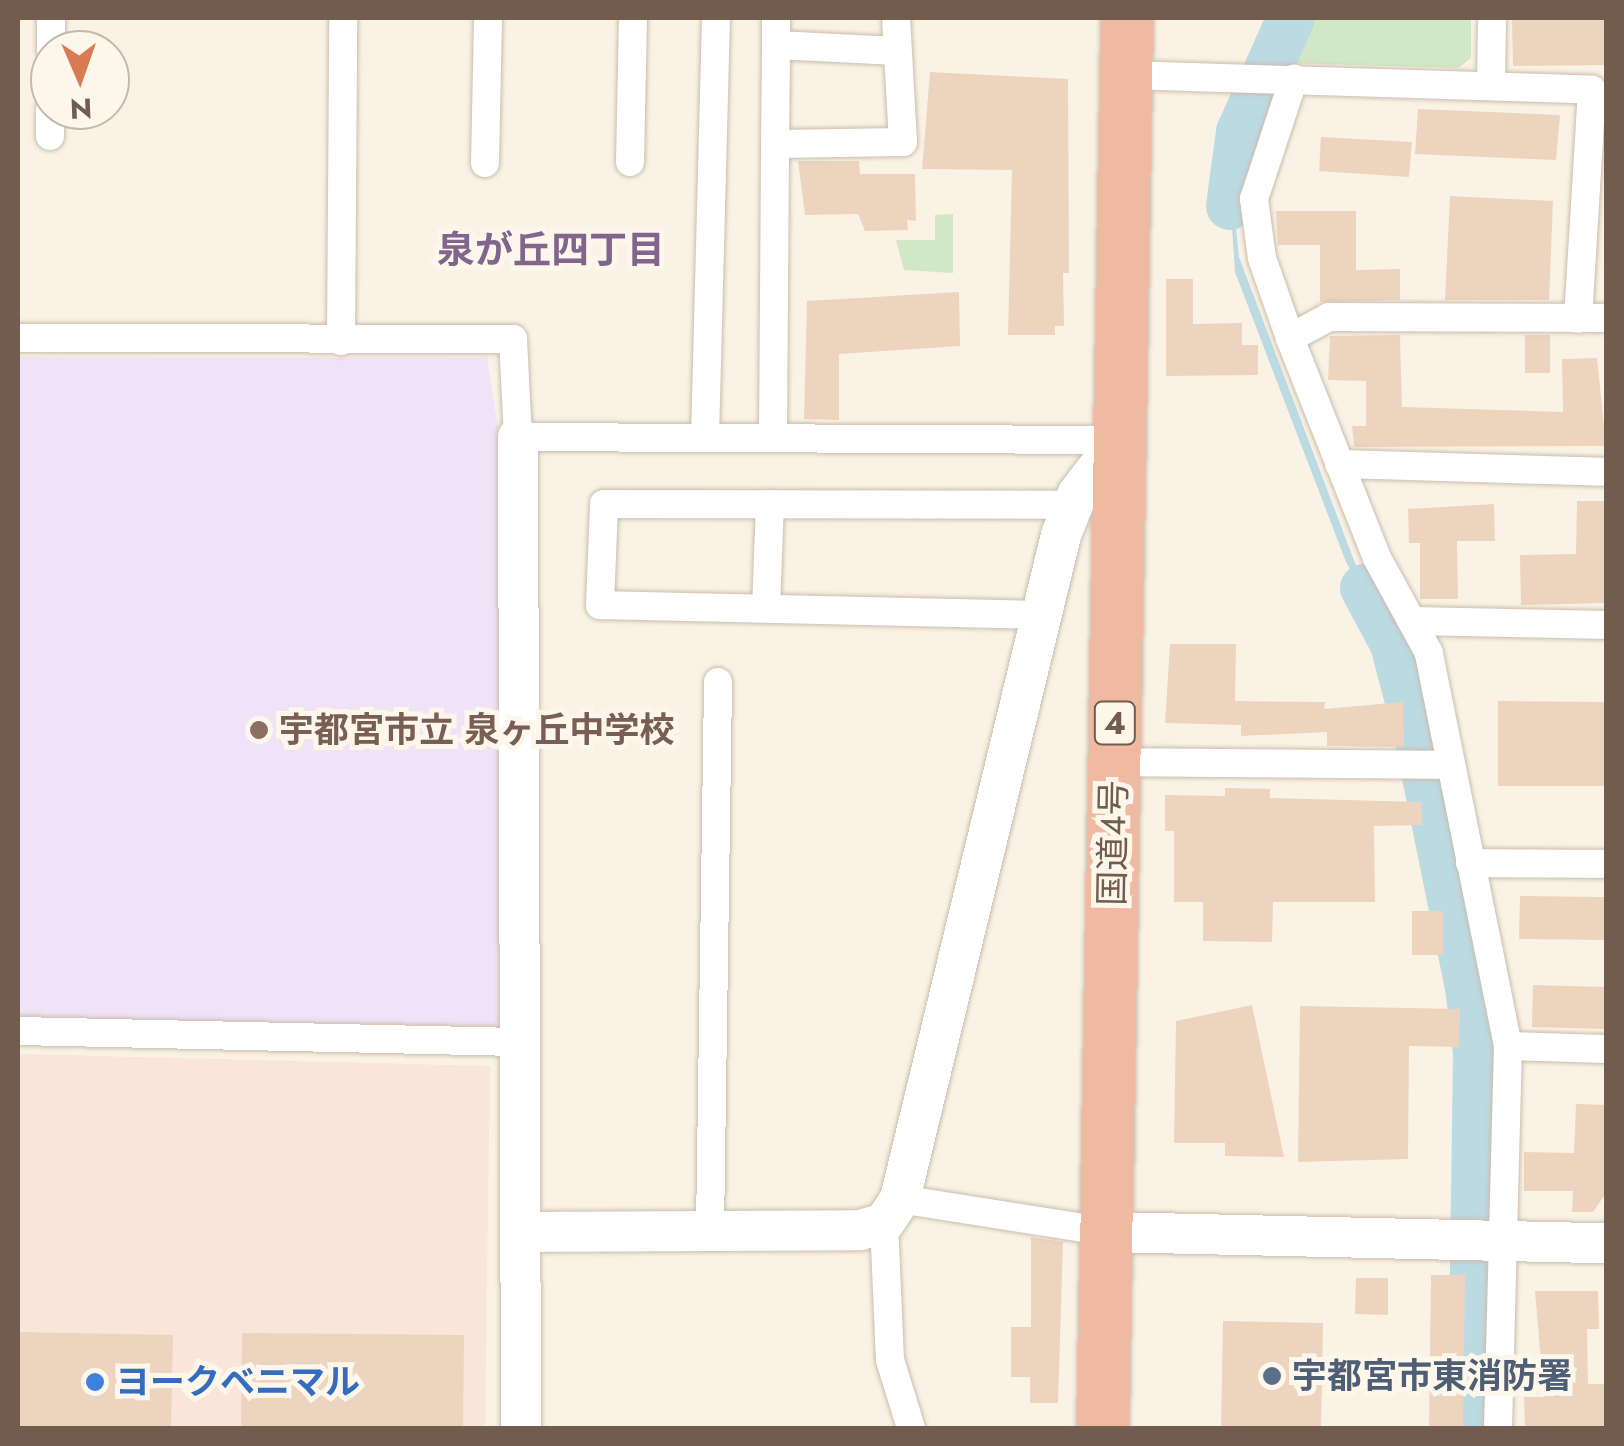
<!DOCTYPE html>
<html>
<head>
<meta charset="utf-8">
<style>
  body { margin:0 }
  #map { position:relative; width:1624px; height:1446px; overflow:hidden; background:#faf3e5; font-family:Jost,"Noto Sans JP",sans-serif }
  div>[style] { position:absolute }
  .commercial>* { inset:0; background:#fae5da }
  .education>* { inset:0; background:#f0e2f7 }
  .green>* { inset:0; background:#d1e7c5 }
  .water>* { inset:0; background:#bcdae2 }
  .river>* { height:48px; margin:-24px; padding:0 24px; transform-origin:24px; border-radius:24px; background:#bcdae2 }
  .building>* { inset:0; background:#edd4bf }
  .roads { filter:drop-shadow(0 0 2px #cbbcad) drop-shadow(0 0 2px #cbbcad) }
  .street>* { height:28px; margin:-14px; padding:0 14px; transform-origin:14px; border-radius:14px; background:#fff }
  .secondary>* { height:40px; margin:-20px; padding:0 20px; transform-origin:20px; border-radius:20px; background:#fff }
  .highway>* { height:52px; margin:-26px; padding:0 26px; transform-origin:26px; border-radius:26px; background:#efbaa1 }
  .dots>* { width:28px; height:28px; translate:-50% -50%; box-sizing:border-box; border:5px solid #fdf7eb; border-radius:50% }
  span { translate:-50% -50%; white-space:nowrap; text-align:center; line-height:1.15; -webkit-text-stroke:10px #fdf7eb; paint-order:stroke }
  .shield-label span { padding:2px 8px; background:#fdf7eb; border:2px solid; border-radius:8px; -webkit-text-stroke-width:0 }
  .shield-label { font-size:32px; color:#715c4d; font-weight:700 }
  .education-label { font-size:35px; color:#785e54; font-weight:700 }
  .left { translate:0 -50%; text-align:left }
  .street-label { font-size:35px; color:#715c4d }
  .service-label { font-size:35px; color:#4e5e75; font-weight:700 }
  .shop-label { font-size:35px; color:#366cbe; font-weight:700 }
  .neighbourhood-label { font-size:38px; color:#82658d; font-weight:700 }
  .frame { position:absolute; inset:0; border:20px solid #715c4d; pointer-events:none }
  .north { position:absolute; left:30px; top:30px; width:100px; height:100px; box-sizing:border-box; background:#fdf7eb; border:2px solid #c5b9ac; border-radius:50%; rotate:178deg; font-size:28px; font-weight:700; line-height:40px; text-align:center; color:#715c4d }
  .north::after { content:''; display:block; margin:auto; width:35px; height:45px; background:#da7a55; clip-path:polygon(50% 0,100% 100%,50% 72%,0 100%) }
</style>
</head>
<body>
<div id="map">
  <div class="commercial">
    <div style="clip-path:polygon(18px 1054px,490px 1066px,485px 1428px,18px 1428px)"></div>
  </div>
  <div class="education">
    <div style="clip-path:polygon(18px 357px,487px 358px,500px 441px,499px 1026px,18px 1019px)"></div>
  </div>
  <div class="green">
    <div style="clip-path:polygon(1308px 18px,1471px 18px,1471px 58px,1458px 68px,1288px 63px)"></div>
    <div style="clip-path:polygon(953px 214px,953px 273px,904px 270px,896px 240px,935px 240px,935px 215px)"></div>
  </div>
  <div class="water">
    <div style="clip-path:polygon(1249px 112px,1255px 116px,1234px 209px,1239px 257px,1355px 563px,1403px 647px,1421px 738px,1414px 739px,1396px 649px,1346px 562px,1235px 272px,1229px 183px)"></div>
    <div style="clip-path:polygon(1432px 792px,1479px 1050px,1478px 1195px,1470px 1195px,1474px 1049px,1425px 793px)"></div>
    <div style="clip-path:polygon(1474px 1298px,1482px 1299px,1478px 1428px,1471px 1428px)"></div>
  </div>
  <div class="river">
    <div style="left:1230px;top:206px;width:75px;rotate:-82.3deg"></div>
    <div style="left:1240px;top:132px;width:125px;rotate:-65.9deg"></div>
    <div style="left:1364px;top:588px;width:64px;rotate:61.8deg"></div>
    <div style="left:1394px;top:644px;width:91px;rotate:75.4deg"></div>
    <div style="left:1417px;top:732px;width:260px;rotate:78.5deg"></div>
    <div style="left:1469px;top:987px;width:66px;rotate:83.1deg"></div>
    <div style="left:1477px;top:1053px;width:375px;rotate:90.8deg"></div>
  </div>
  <div class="building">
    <div style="clip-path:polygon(1512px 18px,1606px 18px,1606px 65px,1513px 66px)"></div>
    <div style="clip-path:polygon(930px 72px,1068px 79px,1069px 273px,1063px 273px,1064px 326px,1055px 326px,1055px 335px,1008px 335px,1012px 170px,922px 169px)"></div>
    <div style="clip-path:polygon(1418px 109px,1560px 115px,1556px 160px,1415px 154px)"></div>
    <div style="clip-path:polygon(1321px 137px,1412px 142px,1409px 177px,1319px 171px)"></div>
    <div style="clip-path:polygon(798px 161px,859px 161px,860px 174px,915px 174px,916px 221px,907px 220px,908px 230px,865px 231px,858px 214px,805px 215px)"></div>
    <div style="clip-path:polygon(1450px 196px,1553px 201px,1549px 300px,1445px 300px)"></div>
    <div style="clip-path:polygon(1276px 211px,1356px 211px,1356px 270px,1400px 269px,1400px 300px,1320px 302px,1320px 245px,1278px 245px)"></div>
    <div style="clip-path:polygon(1166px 279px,1193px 279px,1193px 324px,1242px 323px,1242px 345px,1258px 345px,1258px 375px,1166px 376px)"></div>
    <div style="clip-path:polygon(959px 292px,960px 346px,839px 354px,839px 420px,804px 419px,807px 301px)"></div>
    <div style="clip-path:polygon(1400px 335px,1402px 407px,1563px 412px,1562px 359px,1597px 358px,1606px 446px,1354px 447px,1352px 426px,1366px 426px,1366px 381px,1328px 380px,1330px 336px)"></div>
    <div style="clip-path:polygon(1525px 335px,1550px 335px,1550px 373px,1525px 373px)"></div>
    <div style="clip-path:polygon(1577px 501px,1606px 501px,1606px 603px,1521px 605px,1520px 555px,1576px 554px)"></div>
    <div style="clip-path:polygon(1494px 504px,1495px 541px,1457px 541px,1458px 599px,1420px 599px,1420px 543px,1409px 543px,1408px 509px)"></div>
    <div style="clip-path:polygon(1170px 644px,1236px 644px,1235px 701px,1325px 702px,1324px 709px,1403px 702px,1404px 747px,1327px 746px,1327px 732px,1241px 736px,1241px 725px,1165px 723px)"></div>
    <div style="clip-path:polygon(1498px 701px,1606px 702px,1606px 786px,1498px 786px)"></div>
    <div style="clip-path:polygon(1225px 788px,1270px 789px,1270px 798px,1422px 802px,1422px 825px,1374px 826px,1375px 902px,1273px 902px,1272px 942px,1203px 941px,1203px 902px,1174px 902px,1174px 831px,1165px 831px,1165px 795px,1225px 796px)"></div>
    <div style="clip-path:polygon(1520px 896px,1605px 897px,1604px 940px,1519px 939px)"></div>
    <div style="clip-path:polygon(1412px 911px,1443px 911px,1443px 955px,1412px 955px)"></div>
    <div style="clip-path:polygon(1533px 985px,1606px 987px,1606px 1029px,1532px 1027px)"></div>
    <div style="clip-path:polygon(1252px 1005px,1284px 1157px,1225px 1156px,1225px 1143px,1174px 1143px,1176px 1021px)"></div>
    <div style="clip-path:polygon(1300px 1006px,1460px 1009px,1459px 1047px,1409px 1046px,1408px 1159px,1298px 1162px)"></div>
    <div style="clip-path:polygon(1576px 1104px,1606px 1105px,1606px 1193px,1593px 1212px,1572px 1212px,1573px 1191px,1524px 1191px,1524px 1152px,1574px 1153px)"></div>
    <div style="clip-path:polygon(1031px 1237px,1063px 1242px,1058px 1403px,1030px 1403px,1030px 1377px,1011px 1377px,1011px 1327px,1031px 1327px)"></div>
    <div style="clip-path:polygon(1431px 1275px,1465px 1275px,1463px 1428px,1429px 1428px)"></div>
    <div style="clip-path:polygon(1356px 1278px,1388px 1278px,1388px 1315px,1355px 1314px)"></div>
    <div style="clip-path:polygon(1535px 1291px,1598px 1291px,1599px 1329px,1587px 1329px,1588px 1384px,1606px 1384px,1606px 1426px,1525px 1428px,1524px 1397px,1544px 1397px)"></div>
    <div style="clip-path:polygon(1223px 1321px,1323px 1323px,1321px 1428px,1221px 1428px)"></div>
    <div style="clip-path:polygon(18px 1332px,173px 1335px,171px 1428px,18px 1428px)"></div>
    <div style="clip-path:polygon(242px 1333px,464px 1335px,463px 1428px,241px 1428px)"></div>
  </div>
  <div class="roads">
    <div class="street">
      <div style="left:776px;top:18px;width:27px;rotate:90deg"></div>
      <div style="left:776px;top:45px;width:121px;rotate:2.8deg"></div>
      <div style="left:51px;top:50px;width:32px;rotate:-90deg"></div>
      <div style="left:1125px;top:75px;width:467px;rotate:1.8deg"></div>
      <div style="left:1592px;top:90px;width:229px;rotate:93.5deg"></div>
      <div style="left:1491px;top:84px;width:66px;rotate:-89.1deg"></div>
      <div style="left:50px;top:136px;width:26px;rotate:-90deg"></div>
      <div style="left:775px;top:144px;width:99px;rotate:-89.4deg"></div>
      <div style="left:630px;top:162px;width:144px;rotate:-88.8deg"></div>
      <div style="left:485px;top:163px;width:145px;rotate:-88.8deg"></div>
      <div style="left:18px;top:338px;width:495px;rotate:0.1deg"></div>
      <div style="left:513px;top:339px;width:98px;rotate:87.1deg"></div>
      <div style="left:518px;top:437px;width:601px;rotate:0.29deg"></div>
      <div style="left:1290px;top:338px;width:85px;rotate:-109.3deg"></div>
      <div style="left:1262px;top:258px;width:60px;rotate:-97.7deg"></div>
      <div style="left:1254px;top:199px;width:127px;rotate:-71.7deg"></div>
      <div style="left:341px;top:341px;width:323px;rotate:-89.6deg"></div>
      <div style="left:705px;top:438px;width:420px;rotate:-88.5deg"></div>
      <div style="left:773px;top:438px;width:294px;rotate:-89.6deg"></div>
      <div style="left:775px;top:144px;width:128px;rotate:-0.9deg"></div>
      <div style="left:903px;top:142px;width:124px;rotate:-93.2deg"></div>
      <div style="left:1339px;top:464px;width:267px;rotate:1.7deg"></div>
      <div style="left:766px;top:608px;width:104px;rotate:-87.8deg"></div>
      <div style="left:1041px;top:615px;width:441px;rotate:-178.7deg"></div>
      <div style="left:600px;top:605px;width:101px;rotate:-87.7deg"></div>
      <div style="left:604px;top:504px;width:469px;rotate:0.1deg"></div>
      <div style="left:1415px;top:621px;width:191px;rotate:1.2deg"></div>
      <div style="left:1115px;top:762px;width:334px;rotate:0.5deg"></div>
      <div style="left:1470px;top:863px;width:136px;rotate:0.4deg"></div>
      <div style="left:18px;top:1031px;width:502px;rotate:1.26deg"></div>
      <div style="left:1508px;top:1046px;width:98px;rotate:1.8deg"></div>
      <div style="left:900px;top:1199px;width:211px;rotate:9deg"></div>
      <div style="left:884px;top:1223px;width:137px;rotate:87.5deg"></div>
      <div style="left:890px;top:1360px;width:71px;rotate:72.8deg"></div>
      <div style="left:710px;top:1230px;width:548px;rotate:-89.16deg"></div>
      <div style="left:1498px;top:1428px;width:382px;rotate:-88.5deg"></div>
      <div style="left:1508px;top:1046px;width:401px;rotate:-101.4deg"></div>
      <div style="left:1429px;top:653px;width:108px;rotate:-118.7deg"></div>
      <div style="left:1377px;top:558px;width:237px;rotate:-111.6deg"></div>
      <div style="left:1290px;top:338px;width:44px;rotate:-28.3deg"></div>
      <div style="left:1329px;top:317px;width:277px;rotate:0.2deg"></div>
    </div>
    <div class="secondary">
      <div style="left:518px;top:437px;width:991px;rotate:89.83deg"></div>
      <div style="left:520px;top:1232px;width:340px;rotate:-0.3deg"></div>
      <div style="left:860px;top:1230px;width:25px;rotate:-16deg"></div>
      <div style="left:884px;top:1223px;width:29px;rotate:-56deg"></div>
      <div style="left:900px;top:1199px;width:683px;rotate:-76.37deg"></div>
      <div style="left:1061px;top:535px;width:43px;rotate:-68.2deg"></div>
      <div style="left:1077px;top:495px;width:69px;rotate:-52.6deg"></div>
      <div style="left:1108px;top:1232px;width:498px;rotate:1.3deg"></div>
    </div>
    <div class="highway">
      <div style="left:1103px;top:1428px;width:1410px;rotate:-89.02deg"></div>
    </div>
  </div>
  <div class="dots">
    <div style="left:259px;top:730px;background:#8d6e63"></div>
    <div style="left:1272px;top:1376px;background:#5c6f8a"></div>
    <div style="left:95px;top:1382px;background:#3f7fe0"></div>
  </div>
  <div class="shield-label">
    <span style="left:1115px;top:723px">4</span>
  </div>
  <div class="education-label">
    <span class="left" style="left:279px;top:730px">宇都宮市立 泉ヶ丘中学校</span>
  </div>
  <div class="street-label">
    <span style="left:1113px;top:843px;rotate:-89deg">国道4号</span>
  </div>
  <div class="service-label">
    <span class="left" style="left:1292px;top:1376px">宇都宮市東消防署</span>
  </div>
  <div class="shop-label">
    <span class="left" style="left:115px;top:1382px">ヨークベニマル</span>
  </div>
  <div class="neighbourhood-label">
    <span style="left:551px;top:250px">泉が丘四丁目</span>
  </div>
  <div class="frame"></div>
  <div class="north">N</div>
</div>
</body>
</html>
